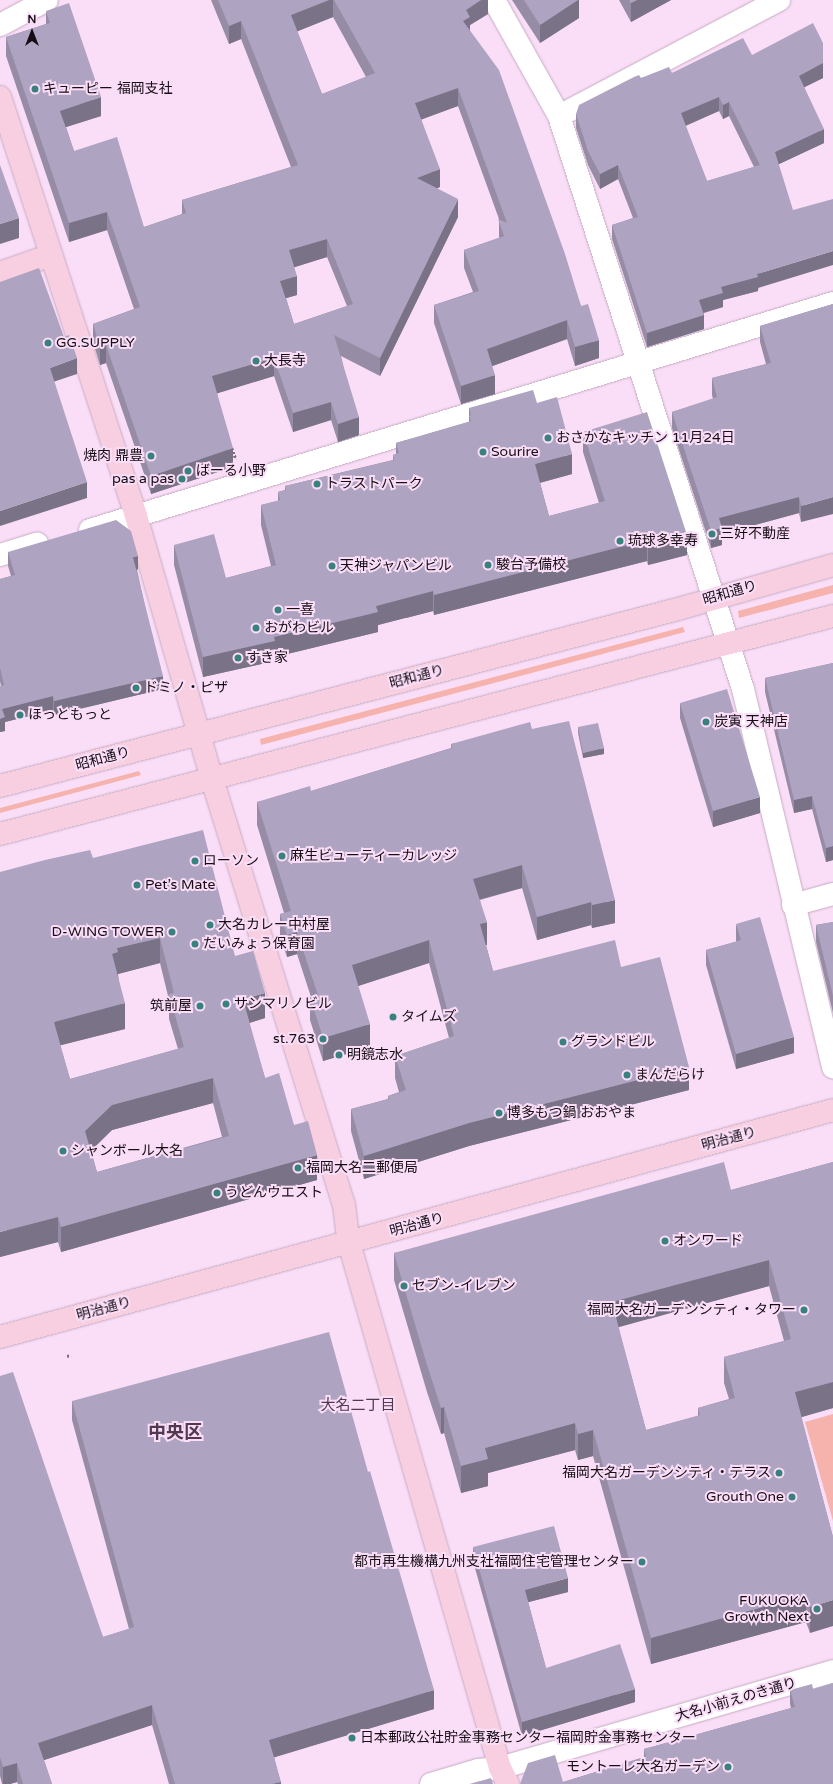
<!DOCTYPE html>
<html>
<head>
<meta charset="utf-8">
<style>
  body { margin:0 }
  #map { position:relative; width:833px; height:1784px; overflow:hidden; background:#fadef7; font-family:"Varela Round","Noto Sans JP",sans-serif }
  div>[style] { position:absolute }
  .green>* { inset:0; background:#f6b3ad }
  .path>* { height:2.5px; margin-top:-1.25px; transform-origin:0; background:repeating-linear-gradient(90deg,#7d6b7b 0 2px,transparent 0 4px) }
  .roads { filter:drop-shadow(0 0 1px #c6abc3) drop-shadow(0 0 1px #c6abc3) }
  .street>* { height:22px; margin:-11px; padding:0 11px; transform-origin:11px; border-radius:11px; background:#fff }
  .secondary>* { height:22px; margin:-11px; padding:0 11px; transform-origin:11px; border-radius:11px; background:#f8cfe0 }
  .wall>* { inset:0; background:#968ca6 }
  .shaded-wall>* { inset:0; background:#7a7287 }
  .building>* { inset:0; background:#aea3c1 }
  .dots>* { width:11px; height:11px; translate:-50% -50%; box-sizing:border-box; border:2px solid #fadef7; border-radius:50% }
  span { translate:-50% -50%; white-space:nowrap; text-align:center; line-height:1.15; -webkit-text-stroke:4px #fadef7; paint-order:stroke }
  .poi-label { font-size:14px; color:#160d15 }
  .left { translate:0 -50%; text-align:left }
  .right { translate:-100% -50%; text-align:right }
  .street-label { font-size:14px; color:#160d15 }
  .neighbourhood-label { font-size:15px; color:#513a4f }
  .district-label { font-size:18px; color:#513a4f; font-weight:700 }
  .north { position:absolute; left:12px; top:12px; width:40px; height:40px; -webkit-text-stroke:3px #fadef7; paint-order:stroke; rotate:0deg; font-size:11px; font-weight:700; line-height:16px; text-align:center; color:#160d15 }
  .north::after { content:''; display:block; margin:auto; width:14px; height:18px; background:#160d15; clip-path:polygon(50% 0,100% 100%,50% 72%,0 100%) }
</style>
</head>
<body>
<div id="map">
  <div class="green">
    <div style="clip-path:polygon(833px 585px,833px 593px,739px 618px,738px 611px)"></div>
    <div style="clip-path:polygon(683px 627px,685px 632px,261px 745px,260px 739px)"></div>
    <div style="clip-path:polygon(139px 771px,141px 775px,0 813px,0 808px)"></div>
    <div style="clip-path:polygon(833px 1414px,833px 1521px,805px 1422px)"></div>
  </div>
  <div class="path">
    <div style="left:232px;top:448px;width:12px;rotate:70deg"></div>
    <div style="left:67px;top:1356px;width:4px;rotate:-14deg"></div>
  </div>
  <div class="roads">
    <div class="street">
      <div style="left:494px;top:0;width:133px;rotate:60.7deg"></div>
      <div style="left:559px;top:116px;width:602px;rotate:72.2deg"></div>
      <div style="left:743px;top:689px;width:389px;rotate:76.6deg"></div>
      <div style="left:0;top:25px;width:53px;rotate:-28deg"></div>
      <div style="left:559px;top:116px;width:249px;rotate:-27.8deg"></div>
      <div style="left:90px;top:530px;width:777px;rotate:-16.99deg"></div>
      <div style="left:0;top:555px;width:39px;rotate:-17deg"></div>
      <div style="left:793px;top:905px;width:41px;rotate:-15.4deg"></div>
      <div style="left:431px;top:1784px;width:49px;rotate:-16.6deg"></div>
      <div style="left:478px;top:1770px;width:22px;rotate:-5deg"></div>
      <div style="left:500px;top:1768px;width:347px;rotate:-16.2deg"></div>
    </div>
    <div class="secondary">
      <div style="left:0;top:97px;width:441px;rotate:72deg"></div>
      <div style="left:136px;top:516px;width:274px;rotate:73.9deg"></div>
      <div style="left:212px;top:779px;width:446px;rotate:72.8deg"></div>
      <div style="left:344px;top:1205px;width:38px;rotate:83deg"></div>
      <div style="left:349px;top:1243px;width:546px;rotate:73.95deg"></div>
      <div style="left:500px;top:1768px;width:18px;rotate:63deg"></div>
      <div style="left:0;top:273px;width:54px;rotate:-19.4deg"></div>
      <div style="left:0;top:786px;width:701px;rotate:-14.63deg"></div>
      <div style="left:678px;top:609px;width:161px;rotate:-15.8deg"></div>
      <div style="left:0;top:834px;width:861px;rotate:-14.67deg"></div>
      <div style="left:0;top:1337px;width:863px;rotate:-15.24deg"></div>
    </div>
  </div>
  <div class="wall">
    <div style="clip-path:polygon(evenodd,211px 0,488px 0,488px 14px,470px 25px,470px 31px,581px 306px,599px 358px,575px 366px,567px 339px,492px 366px,495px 394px,461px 404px,434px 323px,434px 305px,473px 292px,464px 268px,464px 250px,499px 238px,499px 219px,458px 106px,421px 119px,440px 187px,437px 188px,458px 217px,380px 376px,341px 356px,359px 435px,338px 442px,331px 420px,293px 432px,274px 376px,217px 393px,233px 467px,151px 494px,106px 363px,100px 365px,93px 342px,93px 324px,134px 309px,107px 230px,69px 242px,6px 56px,6px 37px,46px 24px,46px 11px,101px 116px,66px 127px,74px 151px,144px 227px,182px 214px,182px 200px,291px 167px,241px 39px,229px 44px,211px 0,333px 17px,366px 77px,322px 94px,297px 31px,333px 17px,211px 0,327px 257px,347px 306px,294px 324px,286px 298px,297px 295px,294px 267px,327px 257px)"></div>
    <div style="clip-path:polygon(512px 0,579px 0,579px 18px,540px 43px)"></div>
    <div style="clip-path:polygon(619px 0,671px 0,631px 22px)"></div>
    <div style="clip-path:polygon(evenodd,752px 55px,823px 78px,804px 87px,824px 143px,779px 164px,758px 291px,723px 300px,723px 307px,704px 313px,704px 329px,647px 347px,612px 239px,612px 225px,633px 218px,618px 179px,600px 189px,588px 165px,576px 128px,576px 114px,641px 78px,672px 73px,752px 55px,719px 111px,723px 119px,729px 116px,754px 167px,707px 181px,685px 125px,719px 111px)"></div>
    <div style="clip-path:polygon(833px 304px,801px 522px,799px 513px,722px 534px,722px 545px,711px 548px,672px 428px,672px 412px,713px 399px,712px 395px,712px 378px,766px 364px,760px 342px,760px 326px)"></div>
    <div style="clip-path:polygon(537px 403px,572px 474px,540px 483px,549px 516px,599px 503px,583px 452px,583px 432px,687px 555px,648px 565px,647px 561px,434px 615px,433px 611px,378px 625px,378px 632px,275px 657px,275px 661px,203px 677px,174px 565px,174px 545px,226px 578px,271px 566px,261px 525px,261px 505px,278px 501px,278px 492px,285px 490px,285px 486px,393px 460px,393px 455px,396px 454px,396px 443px,469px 422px,469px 408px)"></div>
    <div style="clip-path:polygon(8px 552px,138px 569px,137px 570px,163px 689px,54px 715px,53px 710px,5px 722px,5px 731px,0 732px,0 686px,1px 686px,0 681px,0 579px,11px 576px,8px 566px)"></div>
    <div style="clip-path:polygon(833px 663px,833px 860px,826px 862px,812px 809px,794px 813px,765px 692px,765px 678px)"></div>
    <div style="clip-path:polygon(680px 703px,760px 813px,713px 827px,680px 718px)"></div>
    <div style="clip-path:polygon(578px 727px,604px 754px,583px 758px,578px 733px)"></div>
    <div style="clip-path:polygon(532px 729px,615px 923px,592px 928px,591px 925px,537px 940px,522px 888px,480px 900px,487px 945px,486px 945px,493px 971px,621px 967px,689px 1090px,469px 1146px,364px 1179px,351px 1131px,351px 1109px,388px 1099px,388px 1096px,399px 1092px,395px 1078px,395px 1056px,449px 1038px,429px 963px,358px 986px,370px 1047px,323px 1061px,310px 1020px,310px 997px,311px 997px,297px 954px,287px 957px,280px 937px,280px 914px,284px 913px,257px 825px,257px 802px,311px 791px,451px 748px,451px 744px)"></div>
    <div style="clip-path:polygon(evenodd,93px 858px,235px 956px,265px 1018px,249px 1023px,265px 1078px,294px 1125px,317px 1180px,61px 1252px,58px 1242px,0 1257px,93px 858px,160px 963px,169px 1000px,169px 1019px,178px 1049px,70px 1079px,60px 1045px,125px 1029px,118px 974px,160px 963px,93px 858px,213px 1103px,222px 1137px,97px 1172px,91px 1151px,112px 1130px,213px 1103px)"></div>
    <div style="clip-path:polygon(833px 922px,833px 1013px,816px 942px,816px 925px)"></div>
    <div style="clip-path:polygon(736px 924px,794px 1053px,736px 1069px,706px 965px,706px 950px,736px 942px)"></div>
    <div style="clip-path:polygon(evenodd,833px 1162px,833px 1408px,801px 1417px,833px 1537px,810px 1633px,806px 1622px,651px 1664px,593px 1456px,578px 1460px,575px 1450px,488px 1473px,488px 1486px,461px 1493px,444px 1433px,441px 1434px,427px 1392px,394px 1280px,394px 1253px,731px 1190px,833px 1162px,769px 1286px,784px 1341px,724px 1357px,724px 1383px,729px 1399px,698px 1408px,698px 1416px,646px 1430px,618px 1327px,769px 1286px)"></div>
    <div style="clip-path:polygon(0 1376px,103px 1637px,129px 1629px,72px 1420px,72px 1401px,368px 1472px,434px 1709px,274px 1757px,281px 1784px,169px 1784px,152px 1725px,44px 1760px,52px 1784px,18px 1784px,17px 1782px,10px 1784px,2px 1784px,0 1776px)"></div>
    <div style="clip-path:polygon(473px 1547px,568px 1592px,528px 1602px,546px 1668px,635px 1702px,522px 1736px,473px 1561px)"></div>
    <div style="clip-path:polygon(813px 1689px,833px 1784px,563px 1782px,644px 1757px,644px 1749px,791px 1708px,790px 1704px,790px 1690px)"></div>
  </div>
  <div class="shaded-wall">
    <div style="clip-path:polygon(329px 0,333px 0,333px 17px,291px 34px,291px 15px)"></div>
    <div style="clip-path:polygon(481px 0,488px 0,488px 14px,470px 25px,470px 35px,463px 21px,466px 10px)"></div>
    <div style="clip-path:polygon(578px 0,579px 0,579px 18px,540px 43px,540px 25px)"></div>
    <div style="clip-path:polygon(637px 0,671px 0,631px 22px,631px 3px)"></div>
    <div style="clip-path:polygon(241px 21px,241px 39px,229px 44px,229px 26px)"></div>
    <div style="clip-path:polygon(823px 43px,823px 78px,799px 90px,799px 76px)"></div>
    <div style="clip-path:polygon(458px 88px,458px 106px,415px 122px,415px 103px)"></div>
    <div style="clip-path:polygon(101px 97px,101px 116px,60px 129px,60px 111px)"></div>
    <div style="clip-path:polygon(719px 97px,719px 111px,681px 128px,681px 113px)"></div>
    <div style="clip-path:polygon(729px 102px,729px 116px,723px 119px,723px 105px)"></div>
    <div style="clip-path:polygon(824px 129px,824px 143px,775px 166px,775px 152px)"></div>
    <div style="clip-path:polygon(618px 165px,618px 179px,600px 189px,600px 174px)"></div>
    <div style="clip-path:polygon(440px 169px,440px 187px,417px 197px,417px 178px)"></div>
    <div style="clip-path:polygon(458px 199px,458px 217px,380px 376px,380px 358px)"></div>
    <div style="clip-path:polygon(107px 212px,107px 230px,69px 242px,69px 223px)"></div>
    <div style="clip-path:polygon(19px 218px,19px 238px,0 244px,0 224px)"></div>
    <div style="clip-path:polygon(327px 239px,327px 257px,289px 269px,289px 250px)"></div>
    <div style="clip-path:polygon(833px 251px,833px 265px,758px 288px,758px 291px,723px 300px,723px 307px,699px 314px,699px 300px,721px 287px,757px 274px)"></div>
    <div style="clip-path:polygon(297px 276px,297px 295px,280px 300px,280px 281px)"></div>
    <div style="clip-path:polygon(704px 315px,704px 329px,647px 347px,647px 333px)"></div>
    <div style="clip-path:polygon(567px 320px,567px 339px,487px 368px,487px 349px)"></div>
    <div style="clip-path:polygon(599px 340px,599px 358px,575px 366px,575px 347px)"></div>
    <div style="clip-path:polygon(106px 345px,106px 363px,100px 365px,100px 347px)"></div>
    <div style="clip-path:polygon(77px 358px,77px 374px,50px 383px,50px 368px)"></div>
    <div style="clip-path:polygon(274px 358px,274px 376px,212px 395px,212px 376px)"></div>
    <div style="clip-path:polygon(495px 375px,495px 394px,461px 404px,461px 386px)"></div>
    <div style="clip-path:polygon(331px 402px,331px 420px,293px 432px,293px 413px)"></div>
    <div style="clip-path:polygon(359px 417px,359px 435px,338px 442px,338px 424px)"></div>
    <div style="clip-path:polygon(233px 448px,233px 467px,151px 494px,151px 476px)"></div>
    <div style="clip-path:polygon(572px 454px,572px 474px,535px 484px,535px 464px)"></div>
    <div style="clip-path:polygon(87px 482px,87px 498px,0 526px,0 511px)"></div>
    <div style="clip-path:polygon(799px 497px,799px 513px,722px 534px,722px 545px,711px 548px,711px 531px,719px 518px)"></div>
    <div style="clip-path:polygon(833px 497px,833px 514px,801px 522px,801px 506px)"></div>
    <div style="clip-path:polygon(687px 535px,687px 555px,648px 565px,648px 545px)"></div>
    <div style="clip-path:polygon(647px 540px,647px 561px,434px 615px,434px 595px)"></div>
    <div style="clip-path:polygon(138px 556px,138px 569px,133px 571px,133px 557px)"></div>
    <div style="clip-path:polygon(433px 591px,433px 611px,378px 625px,378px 632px,275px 657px,275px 661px,203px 677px,203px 657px,274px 637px,376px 606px)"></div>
    <div style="clip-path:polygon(163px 676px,163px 689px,54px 715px,54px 701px)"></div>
    <div style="clip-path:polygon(53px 696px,53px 710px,5px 722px,5px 731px,0 732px,0 719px,2px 709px)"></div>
    <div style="clip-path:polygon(604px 748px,604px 754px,583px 758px,583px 753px)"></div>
    <div style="clip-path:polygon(812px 796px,812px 809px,794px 813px,794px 800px)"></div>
    <div style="clip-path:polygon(760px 797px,760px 813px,713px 827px,713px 811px)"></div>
    <div style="clip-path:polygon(833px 846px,833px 860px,826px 862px,826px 848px)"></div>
    <div style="clip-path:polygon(522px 865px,522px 888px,473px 901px,473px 879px)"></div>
    <div style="clip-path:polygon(615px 900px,615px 923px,592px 928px,592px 905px)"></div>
    <div style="clip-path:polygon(591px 902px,591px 925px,537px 940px,537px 917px)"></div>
    <div style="clip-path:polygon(487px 922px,487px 945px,480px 947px,480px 924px)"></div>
    <div style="clip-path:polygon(297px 932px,297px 954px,287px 957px,287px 935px)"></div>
    <div style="clip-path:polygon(160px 938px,160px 963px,118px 974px,118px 978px,112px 954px,117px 948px)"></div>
    <div style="clip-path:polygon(429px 940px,429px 963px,352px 988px,352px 965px)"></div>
    <div style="clip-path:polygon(265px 993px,265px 1018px,243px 1025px,243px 999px)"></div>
    <div style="clip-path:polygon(125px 1003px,125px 1029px,54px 1047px,54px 1022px)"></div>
    <div style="clip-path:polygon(370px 1024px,370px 1047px,323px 1061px,323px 1038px)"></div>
    <div style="clip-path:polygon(794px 1037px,794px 1053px,736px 1069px,736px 1054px)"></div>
    <div style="clip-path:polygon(689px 1067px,689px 1090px,469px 1146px,364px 1179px,364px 1156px,469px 1123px)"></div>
    <div style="clip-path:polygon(213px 1078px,213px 1103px,112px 1130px,85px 1156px,85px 1131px,112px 1105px)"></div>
    <div style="clip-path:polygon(317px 1155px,317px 1180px,61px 1252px,61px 1227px)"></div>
    <div style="clip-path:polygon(58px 1217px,58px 1242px,0 1257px,0 1232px)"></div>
    <div style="clip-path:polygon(769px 1260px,769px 1286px,612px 1329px,612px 1302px)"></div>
    <div style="clip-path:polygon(833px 1382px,833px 1408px,795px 1419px,795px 1392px)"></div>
    <div style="clip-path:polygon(444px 1407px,444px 1433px,441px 1434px,441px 1408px)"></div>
    <div style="clip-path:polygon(575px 1423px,575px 1450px,488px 1473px,488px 1486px,461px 1493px,461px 1466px,485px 1448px)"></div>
    <div style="clip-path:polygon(593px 1430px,593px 1456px,578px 1460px,578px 1434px)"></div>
    <div style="clip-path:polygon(568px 1578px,568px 1592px,525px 1603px,525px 1590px)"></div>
    <div style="clip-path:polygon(806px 1595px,806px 1622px,651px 1664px,651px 1638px)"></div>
    <div style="clip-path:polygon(833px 1600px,833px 1626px,810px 1633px,810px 1607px)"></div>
    <div style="clip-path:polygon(635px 1689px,635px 1702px,522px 1736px,522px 1722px)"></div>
    <div style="clip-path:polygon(434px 1690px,434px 1709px,269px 1759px,269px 1740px)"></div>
    <div style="clip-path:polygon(152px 1705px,152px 1725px,38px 1762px,38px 1743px)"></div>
    <div style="clip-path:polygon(17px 1763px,17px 1782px,10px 1784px,3px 1784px,3px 1767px)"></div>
    <div style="clip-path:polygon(281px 1782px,281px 1784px,272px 1784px)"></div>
  </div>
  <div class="building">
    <div style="clip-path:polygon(evenodd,218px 0,329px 0,291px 15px,322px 94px,375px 73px,334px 0,481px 0,466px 10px,470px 17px,463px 21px,499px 70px,565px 254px,581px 306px,588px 304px,599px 340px,575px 347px,567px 320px,487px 349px,495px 375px,461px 386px,434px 305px,479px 291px,464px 250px,504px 236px,498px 219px,507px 223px,458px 88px,415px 103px,440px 169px,417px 178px,458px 199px,391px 336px,380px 358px,334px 335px,359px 417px,338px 424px,331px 402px,293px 413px,274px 358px,212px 376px,233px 448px,151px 476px,106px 345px,100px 347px,93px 324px,140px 307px,107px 212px,69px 223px,6px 37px,50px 23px,46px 11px,69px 3px,101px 97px,60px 111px,74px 151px,117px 137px,144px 227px,186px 213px,182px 200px,298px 165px,241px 21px,229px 26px,218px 0,327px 239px,353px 304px,294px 324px,280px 281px,297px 276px,289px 250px,327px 239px)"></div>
    <div style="clip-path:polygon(524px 0,578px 0,540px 25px)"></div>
    <div style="clip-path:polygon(629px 0,637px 0,631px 3px)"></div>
    <div style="clip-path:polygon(evenodd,813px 23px,823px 43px,823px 63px,799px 76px,824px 129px,775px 152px,793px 210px,833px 199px,833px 251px,757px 274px,758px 277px,721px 287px,723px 293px,699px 300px,704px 315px,647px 333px,612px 225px,638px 217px,618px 165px,600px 174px,588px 151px,576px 114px,579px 105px,634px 77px,639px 75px,641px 78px,669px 67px,672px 73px,743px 38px,752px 55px,813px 23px,719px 97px,723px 105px,729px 102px,760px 165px,707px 181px,681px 113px,719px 97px)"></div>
    <div style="clip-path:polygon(0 165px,19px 218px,0 224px)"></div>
    <div style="clip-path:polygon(39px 268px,64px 337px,69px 335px,77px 358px,50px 368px,87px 482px,0 511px,0 282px)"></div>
    <div style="clip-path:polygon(833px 304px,833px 497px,801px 506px,799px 497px,719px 518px,722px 528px,711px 531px,672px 412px,717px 397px,712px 378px,771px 363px,760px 326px)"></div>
    <div style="clip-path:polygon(533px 390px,537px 403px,557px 397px,572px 454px,535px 464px,549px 516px,605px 501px,583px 432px,647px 412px,687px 535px,648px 545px,647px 540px,434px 595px,433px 591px,376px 606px,378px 612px,274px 637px,275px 641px,203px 657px,174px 545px,214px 534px,226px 578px,276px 565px,261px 505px,280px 500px,278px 492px,286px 490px,285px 486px,394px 460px,393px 455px,399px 453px,396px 443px,471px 421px,469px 416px,471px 415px,469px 408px)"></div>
    <div style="clip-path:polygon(116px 520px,131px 531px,138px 556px,133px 557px,163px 676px,54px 701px,53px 696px,2px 709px,5px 717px,0 719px,0 686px,4px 685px,0 668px,0 579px,15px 575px,8px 552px)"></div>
    <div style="clip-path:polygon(833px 663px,833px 846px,826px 848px,812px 796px,794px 800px,765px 678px)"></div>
    <div style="clip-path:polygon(727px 689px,760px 797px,713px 811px,680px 703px)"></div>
    <div style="clip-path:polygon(569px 721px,615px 900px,592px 905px,591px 902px,537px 917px,522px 865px,473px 879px,487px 922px,480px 924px,493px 971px,615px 940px,621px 967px,660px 957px,689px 1067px,469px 1123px,364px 1156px,351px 1109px,389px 1099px,388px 1096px,406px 1090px,395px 1056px,454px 1036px,429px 940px,352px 965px,370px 1024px,323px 1038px,310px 997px,318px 995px,297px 932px,287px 935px,280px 914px,291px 911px,257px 802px,310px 786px,311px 791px,452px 748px,451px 744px,530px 722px,532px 729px)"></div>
    <div style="clip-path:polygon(598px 723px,604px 748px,583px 753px,578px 727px)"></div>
    <div style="clip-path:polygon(evenodd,203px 830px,235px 956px,253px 951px,265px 993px,243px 999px,265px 1078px,279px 1073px,294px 1125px,308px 1121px,317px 1155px,61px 1227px,58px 1217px,0 1232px,0 872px,45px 860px,90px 850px,93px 858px,203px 830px,160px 938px,174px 993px,169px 994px,184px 1047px,70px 1079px,54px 1022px,125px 1003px,112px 954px,118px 952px,117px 948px,160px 938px,203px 830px,213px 1078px,229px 1136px,97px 1172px,85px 1131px,112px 1105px,213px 1078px)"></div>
    <div style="clip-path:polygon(760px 917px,794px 1037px,736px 1054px,706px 950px,741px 940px,736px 924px)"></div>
    <div style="clip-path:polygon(833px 922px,833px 996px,816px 925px)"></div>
    <div style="clip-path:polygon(evenodd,724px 1162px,731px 1190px,833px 1162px,833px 1382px,795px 1392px,833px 1537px,833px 1600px,810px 1607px,806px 1595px,651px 1638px,593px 1430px,578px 1434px,575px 1423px,485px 1448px,488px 1459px,461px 1466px,444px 1407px,441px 1408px,427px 1365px,394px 1253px,724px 1162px,769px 1260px,791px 1339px,724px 1357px,735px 1398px,698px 1408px,700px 1415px,646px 1430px,612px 1302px,769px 1260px)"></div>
    <div style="clip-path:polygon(329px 1332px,368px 1472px,370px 1471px,434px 1690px,269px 1740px,281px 1782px,272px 1784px,175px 1784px,152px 1705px,38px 1743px,52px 1784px,23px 1784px,17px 1763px,3px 1767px,0 1757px,0 1376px,13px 1372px,103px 1637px,134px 1627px,72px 1401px)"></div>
    <div style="clip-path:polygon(554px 1526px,568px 1578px,525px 1590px,546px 1668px,620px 1644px,635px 1689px,522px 1722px,473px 1547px)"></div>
    <div style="clip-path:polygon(833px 1683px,833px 1784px,520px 1784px,528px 1763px,555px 1755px,563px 1782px,646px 1757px,644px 1749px,795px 1707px,790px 1690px,812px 1684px,813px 1689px)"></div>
    <div style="clip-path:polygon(491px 1778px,493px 1784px,471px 1784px)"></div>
  </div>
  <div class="dots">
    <div style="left:35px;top:89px;background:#39817f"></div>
    <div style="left:48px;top:343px;background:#39817f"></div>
    <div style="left:256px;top:361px;background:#39817f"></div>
    <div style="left:548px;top:438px;background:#39817f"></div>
    <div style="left:483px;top:452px;background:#39817f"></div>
    <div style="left:151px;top:456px;background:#39817f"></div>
    <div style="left:188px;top:471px;background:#39817f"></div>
    <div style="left:182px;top:479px;background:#39817f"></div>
    <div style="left:317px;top:484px;background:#39817f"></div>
    <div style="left:712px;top:534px;background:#39817f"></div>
    <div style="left:620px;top:541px;background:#39817f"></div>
    <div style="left:488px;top:565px;background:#39817f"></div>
    <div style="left:332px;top:566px;background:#39817f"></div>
    <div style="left:278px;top:610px;background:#39817f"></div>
    <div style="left:256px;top:628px;background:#39817f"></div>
    <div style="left:238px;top:658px;background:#39817f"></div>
    <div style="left:136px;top:688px;background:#39817f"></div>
    <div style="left:20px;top:715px;background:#39817f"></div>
    <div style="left:706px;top:722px;background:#39817f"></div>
    <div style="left:282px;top:856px;background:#39817f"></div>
    <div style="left:195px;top:861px;background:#39817f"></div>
    <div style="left:137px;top:885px;background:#39817f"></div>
    <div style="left:210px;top:925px;background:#39817f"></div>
    <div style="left:172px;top:932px;background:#39817f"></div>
    <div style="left:195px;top:944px;background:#39817f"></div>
    <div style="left:226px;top:1004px;background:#39817f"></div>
    <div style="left:200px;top:1006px;background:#39817f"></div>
    <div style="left:393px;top:1017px;background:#39817f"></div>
    <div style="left:323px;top:1039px;background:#39817f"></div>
    <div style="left:563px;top:1042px;background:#39817f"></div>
    <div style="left:339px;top:1055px;background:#39817f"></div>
    <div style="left:627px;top:1075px;background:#39817f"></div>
    <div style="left:499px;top:1113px;background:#39817f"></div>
    <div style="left:63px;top:1151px;background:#39817f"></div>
    <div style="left:298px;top:1168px;background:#39817f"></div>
    <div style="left:217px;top:1193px;background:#39817f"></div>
    <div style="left:665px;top:1241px;background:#39817f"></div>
    <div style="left:404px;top:1286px;background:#39817f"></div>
    <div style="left:804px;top:1310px;background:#39817f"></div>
    <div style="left:779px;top:1473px;background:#39817f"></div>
    <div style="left:792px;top:1497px;background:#39817f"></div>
    <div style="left:642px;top:1562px;background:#39817f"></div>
    <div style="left:817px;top:1609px;background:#39817f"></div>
    <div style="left:352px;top:1738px;background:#39817f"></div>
    <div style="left:728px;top:1767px;background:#39817f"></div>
  </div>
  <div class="poi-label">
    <span class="left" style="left:43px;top:89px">キューピー 福岡支社</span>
    <span class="left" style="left:56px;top:343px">GG.SUPPLY</span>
    <span class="left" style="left:264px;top:361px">大長寺</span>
    <span class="left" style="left:556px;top:438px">おさかなキッチン 11月24日</span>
    <span class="left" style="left:491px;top:452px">Sourire</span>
    <span class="right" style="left:143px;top:456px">焼肉 鼎豊</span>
    <span class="left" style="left:196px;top:471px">ばーる小野</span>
    <span class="right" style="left:174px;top:479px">pas a pas</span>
    <span class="left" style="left:325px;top:484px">トラストパーク</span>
    <span class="left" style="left:720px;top:534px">三好不動産</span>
    <span class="left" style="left:628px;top:541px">琉球多幸寿</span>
    <span class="left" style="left:496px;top:565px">駿台予備校</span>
    <span class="left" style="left:340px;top:566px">天神ジャパンビル</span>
    <span class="left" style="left:286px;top:610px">一喜</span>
    <span class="left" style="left:264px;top:628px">おがわビル</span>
    <span class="left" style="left:246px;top:658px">すき家</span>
    <span class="left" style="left:144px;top:688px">ドミノ・ピザ</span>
    <span class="left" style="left:28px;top:715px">ほっともっと</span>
    <span class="left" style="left:714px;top:722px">炭寅 天神店</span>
    <span class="left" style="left:290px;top:856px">麻生ビューティーカレッジ</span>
    <span class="left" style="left:203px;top:861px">ローソン</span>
    <span class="left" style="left:145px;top:885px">Pet’s Mate</span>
    <span class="left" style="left:218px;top:925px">大名カレー中村屋</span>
    <span class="right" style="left:164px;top:932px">D-WING TOWER</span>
    <span class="left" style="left:203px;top:944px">だいみょう保育園</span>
    <span class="left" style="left:234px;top:1004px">サンマリノビル</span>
    <span class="right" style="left:192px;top:1006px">筑前屋</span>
    <span class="left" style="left:401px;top:1017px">タイムズ</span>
    <span class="right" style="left:315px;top:1039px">st.763</span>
    <span class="left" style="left:571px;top:1042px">グランドビル</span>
    <span class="left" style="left:347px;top:1055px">明鏡志水</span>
    <span class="left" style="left:635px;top:1075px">まんだらけ</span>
    <span class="left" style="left:507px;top:1113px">博多もつ鍋 おおやま</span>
    <span class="left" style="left:71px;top:1151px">シャンボール大名</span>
    <span class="left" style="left:306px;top:1168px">福岡大名二郵便局</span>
    <span class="left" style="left:225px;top:1193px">うどんウエスト</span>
    <span class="left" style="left:673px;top:1241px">オンワード</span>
    <span class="left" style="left:412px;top:1286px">セブン-イレブン</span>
    <span class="right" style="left:796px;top:1310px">福岡大名ガーデンシティ・タワー</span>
    <span class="right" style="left:771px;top:1473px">福岡大名ガーデンシティ・テラス</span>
    <span class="right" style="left:784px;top:1497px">Grouth One</span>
    <span class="right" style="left:634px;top:1562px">都市再生機構九州支社福岡住宅管理センター</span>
    <span class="right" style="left:809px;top:1609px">FUKUOKA<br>Growth Next</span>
    <span class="left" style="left:360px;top:1738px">日本郵政公社貯金事務センター福岡貯金事務センター</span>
    <span class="right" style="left:720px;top:1767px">モントーレ大名ガーデン</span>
  </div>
  <div class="street-label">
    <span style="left:730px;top:593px;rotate:-16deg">昭和通り</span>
    <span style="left:417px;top:677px;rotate:-15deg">昭和通り</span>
    <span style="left:103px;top:759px;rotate:-15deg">昭和通り</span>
    <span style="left:729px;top:1139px;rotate:-15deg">明治通り</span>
    <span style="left:417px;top:1225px;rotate:-15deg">明治通り</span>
    <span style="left:104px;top:1309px;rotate:-15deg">明治通り</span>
    <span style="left:736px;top:1700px;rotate:-16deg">大名小前えのき通り</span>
  </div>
  <div class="neighbourhood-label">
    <span style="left:358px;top:1406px">大名二丁目</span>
  </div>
  <div class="district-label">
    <span style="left:175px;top:1432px">中央区</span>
  </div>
  <div class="north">N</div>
</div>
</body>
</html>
